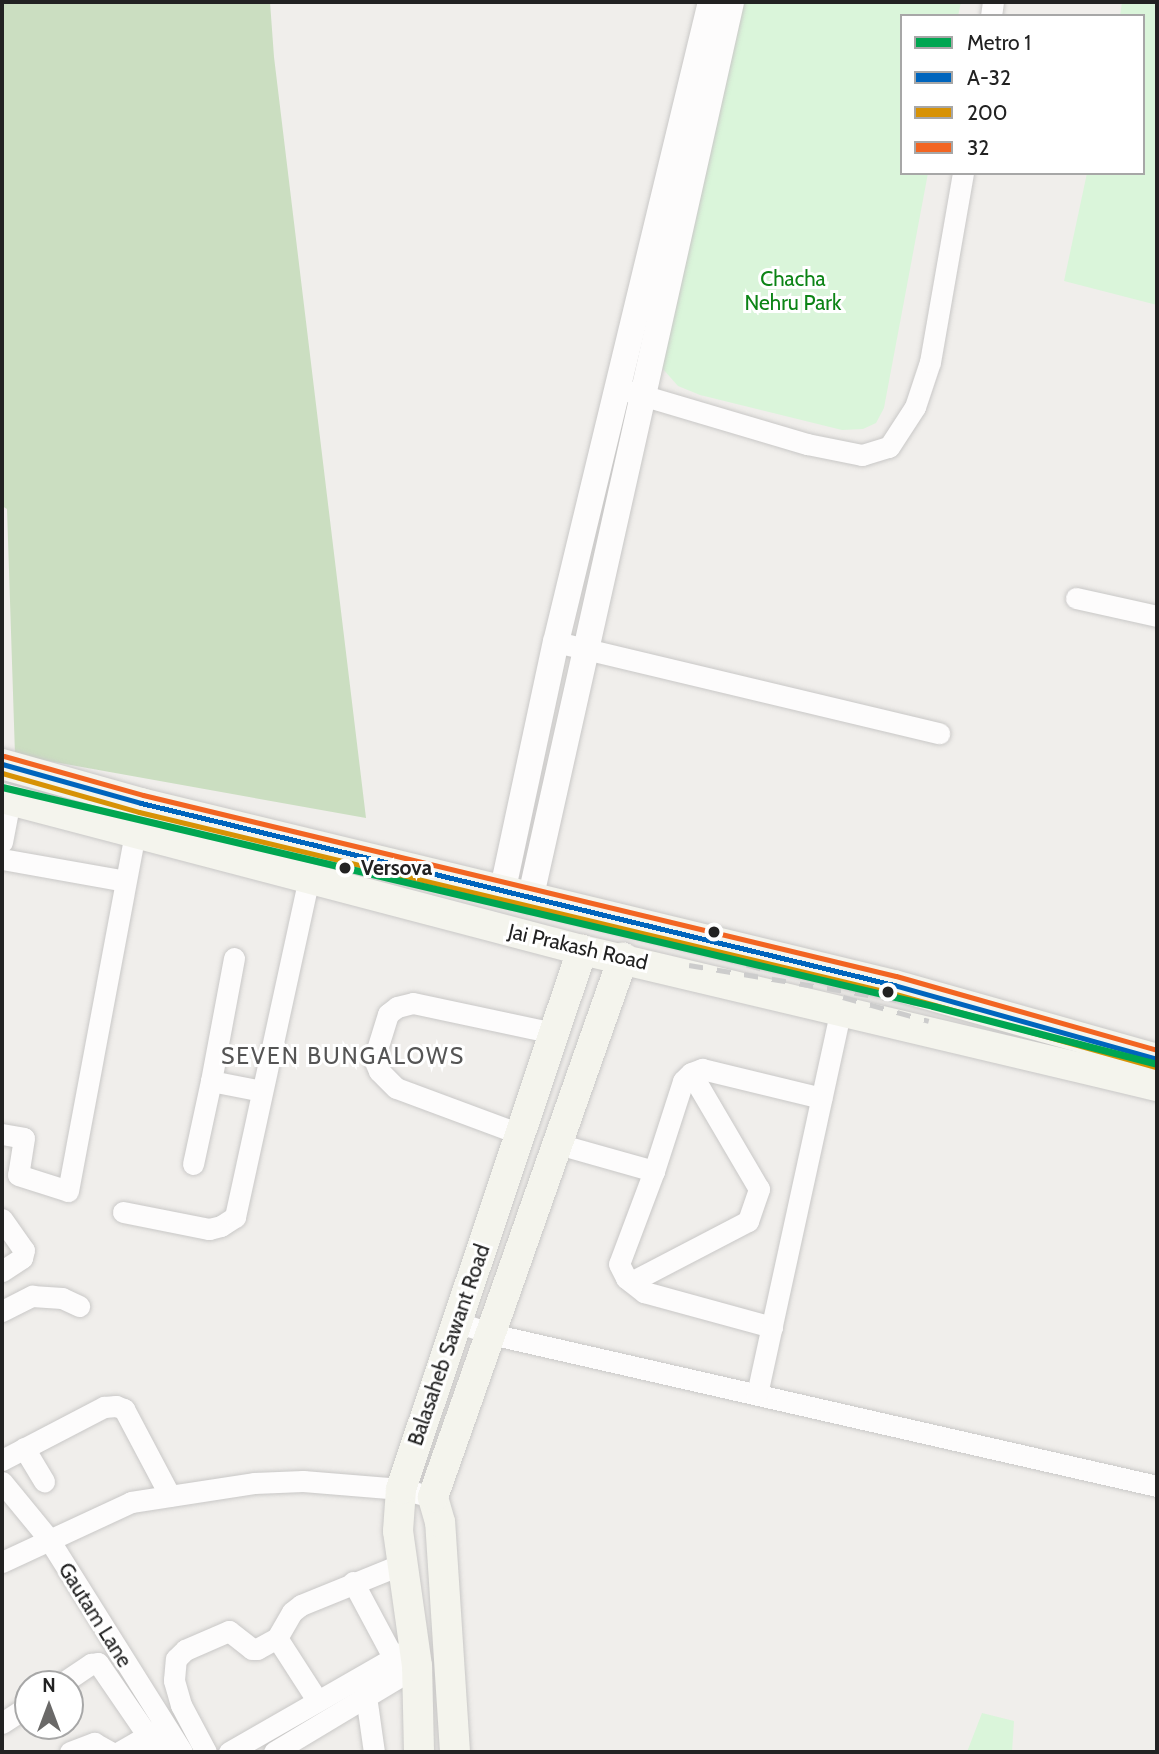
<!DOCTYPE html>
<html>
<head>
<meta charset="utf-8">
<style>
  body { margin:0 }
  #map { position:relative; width:1159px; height:1754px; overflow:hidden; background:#f0eeeb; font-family:Cabin,sans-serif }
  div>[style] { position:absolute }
  .forest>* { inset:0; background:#cbdec1 }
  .park>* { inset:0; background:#daf5da }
  .roads { filter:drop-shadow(0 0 2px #c9c8c7) drop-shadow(0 0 2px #c9c8c7) }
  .minor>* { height:21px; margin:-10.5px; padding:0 10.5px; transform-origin:10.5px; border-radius:10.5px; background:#fdfcfc }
  .tertiary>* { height:26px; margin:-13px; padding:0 13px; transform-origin:13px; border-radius:13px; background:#fdfcfc }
  .secondary>* { height:30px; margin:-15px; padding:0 15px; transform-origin:15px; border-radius:15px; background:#f4f4ed }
  .rail>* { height:5px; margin-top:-2.5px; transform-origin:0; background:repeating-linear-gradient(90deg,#ccc 0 14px,transparent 0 28px) }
  .bus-1>* { height:5px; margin:-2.5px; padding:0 2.5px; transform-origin:2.5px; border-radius:2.5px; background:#0065bd }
  .bus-2>* { height:5px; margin:-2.5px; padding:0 2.5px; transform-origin:2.5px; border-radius:2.5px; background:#d79205 }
  .bus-3>* { height:5px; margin:-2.5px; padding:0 2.5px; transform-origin:2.5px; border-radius:2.5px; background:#f26522 }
  .metro-1>* { height:7px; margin:-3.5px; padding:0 3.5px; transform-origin:3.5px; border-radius:3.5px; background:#00a651 }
  .dots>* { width:19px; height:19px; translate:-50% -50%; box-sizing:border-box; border:4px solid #fff; border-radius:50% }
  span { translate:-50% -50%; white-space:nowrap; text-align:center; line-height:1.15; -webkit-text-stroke:6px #fff; paint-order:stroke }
  .park-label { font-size:21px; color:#0c8416 }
  .stop-label { font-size:21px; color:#222; font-weight:700 }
  .left { translate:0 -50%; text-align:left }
  .street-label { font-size:21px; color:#222 }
  .neighbourhood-label { font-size:23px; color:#555; letter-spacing:2px }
  .frame { position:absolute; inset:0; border:4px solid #222; pointer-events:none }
  .legend { position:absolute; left:900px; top:14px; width:245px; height:161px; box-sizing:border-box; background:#fff; border:2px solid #a7a7a7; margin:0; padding:9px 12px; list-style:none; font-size:21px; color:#222 }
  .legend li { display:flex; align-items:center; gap:14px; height:35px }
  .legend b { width:35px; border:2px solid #a7a7a7 }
  .north { position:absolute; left:14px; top:1670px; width:70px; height:70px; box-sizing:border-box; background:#fff; border:2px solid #a7a7a7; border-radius:50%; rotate:0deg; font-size:19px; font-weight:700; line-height:28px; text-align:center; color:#222 }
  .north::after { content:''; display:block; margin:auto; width:24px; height:32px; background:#6a6968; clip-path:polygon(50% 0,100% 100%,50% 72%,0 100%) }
</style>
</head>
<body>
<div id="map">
  <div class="forest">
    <div style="clip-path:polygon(2px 2px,270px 2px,274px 57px,366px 818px,15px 755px,7px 509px,2px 506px)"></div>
  </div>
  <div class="park">
    <div style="clip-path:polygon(744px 2px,961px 2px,958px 16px,902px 16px,902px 173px,928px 173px,884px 408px,876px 423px,863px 429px,842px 430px,700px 395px,678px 386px,662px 368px)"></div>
    <div style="clip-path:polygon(1122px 2px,1157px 2px,1157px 305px,1064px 281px,1087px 173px,1143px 173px,1143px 16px,1120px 16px)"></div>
    <div style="clip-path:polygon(982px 1713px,1014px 1721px,1012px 1752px,967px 1752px)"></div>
  </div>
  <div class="roads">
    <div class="minor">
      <div style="left:991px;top:16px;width:14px;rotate:-82deg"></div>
      <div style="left:628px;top:391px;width:187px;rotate:16.5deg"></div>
      <div style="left:807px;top:444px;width:56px;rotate:11.3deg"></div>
      <div style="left:862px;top:455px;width:28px;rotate:-17deg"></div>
      <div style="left:889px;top:447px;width:48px;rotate:-57deg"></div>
      <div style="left:915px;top:407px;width:47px;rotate:-71.6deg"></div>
      <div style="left:930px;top:362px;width:192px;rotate:-80.1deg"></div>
      <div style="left:1076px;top:598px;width:83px;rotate:12.5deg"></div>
      <div style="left:556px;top:642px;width:394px;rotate:13.4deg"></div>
      <div style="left:2px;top:842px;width:43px;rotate:-79.2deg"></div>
      <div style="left:2px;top:859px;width:125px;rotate:10.1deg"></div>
      <div style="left:211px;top:1081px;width:125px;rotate:-79.4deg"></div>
      <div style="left:2px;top:1134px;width:22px;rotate:10deg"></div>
      <div style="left:24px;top:1138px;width:37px;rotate:99deg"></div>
      <div style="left:18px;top:1175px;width:52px;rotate:17.7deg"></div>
      <div style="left:68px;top:1191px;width:365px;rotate:-79.4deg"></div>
      <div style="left:520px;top:1134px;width:132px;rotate:-159.6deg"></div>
      <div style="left:396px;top:1088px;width:24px;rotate:-135deg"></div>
      <div style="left:379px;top:1071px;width:13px;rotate:-113deg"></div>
      <div style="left:374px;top:1059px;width:47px;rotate:-72.7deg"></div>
      <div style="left:388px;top:1014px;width:11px;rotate:-38deg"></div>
      <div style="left:397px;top:1007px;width:16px;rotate:-14deg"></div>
      <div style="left:413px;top:1003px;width:144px;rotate:12deg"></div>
      <div style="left:558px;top:1144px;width:100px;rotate:15.7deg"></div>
      <div style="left:654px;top:1171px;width:95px;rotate:-72.1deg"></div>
      <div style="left:683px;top:1081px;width:11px;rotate:-45deg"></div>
      <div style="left:691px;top:1073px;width:12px;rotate:-20deg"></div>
      <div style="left:702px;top:1069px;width:123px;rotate:13.6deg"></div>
      <div style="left:193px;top:1164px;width:85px;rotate:-77.8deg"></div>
      <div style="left:211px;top:1081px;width:52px;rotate:11.1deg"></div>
      <div style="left:654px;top:1171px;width:99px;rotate:110.6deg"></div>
      <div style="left:619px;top:1264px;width:16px;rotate:63deg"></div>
      <div style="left:626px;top:1278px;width:23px;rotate:38deg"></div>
      <div style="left:644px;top:1292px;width:133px;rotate:15.3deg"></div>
      <div style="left:123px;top:1212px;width:88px;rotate:11.2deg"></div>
      <div style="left:209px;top:1229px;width:12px;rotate:-14deg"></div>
      <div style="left:221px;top:1226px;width:17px;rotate:-33deg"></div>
      <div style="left:235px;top:1217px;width:347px;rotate:-77.7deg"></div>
      <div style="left:2px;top:1219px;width:38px;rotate:55deg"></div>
      <div style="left:24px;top:1250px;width:8px;rotate:104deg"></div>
      <div style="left:22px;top:1258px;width:24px;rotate:147deg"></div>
      <div style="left:631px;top:1282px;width:132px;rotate:-27.5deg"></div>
      <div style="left:748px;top:1221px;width:34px;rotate:-71deg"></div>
      <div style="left:759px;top:1189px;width:134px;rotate:-120.4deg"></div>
      <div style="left:2px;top:1311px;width:34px;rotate:-27deg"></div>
      <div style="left:32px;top:1296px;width:30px;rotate:4deg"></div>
      <div style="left:62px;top:1298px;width:19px;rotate:25deg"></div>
      <div style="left:457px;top:1322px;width:36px;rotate:19deg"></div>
      <div style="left:491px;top:1334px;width:683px;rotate:12.86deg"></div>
      <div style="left:757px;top:1394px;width:394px;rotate:-77.7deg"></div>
      <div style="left:24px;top:1448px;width:39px;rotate:59deg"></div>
      <div style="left:2px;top:1460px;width:115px;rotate:-27.5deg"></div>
      <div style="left:104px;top:1407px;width:12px;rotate:-5deg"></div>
      <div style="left:116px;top:1406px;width:9px;rotate:21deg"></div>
      <div style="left:124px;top:1409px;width:98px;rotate:62.1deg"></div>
      <div style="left:2px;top:1482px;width:72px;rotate:50.6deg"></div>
      <div style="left:48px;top:1538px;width:252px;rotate:57.9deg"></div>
      <div style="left:2px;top:1562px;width:142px;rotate:-24.9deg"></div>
      <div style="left:131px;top:1502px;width:124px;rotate:-8.8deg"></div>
      <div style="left:254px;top:1483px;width:49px;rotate:-2.3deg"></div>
      <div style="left:303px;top:1481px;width:98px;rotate:4.7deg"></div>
      <div style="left:401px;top:1489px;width:33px;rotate:14deg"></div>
      <div style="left:353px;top:1582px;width:85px;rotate:61.9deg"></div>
      <div style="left:277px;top:1638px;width:74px;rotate:57.2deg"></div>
      <div style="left:61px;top:1684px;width:36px;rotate:-34deg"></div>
      <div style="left:91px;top:1664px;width:7px;rotate:-8deg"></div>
      <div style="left:98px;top:1663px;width:108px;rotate:55.6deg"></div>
      <div style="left:366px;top:1696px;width:57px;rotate:81.9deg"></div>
      <div style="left:2px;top:1723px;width:31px;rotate:-33deg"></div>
      <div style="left:70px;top:1752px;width:26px;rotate:-21deg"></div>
      <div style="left:94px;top:1743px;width:18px;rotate:29deg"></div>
      <div style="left:119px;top:1752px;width:46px;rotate:-29.9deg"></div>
      <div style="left:206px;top:1752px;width:53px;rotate:-118deg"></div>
      <div style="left:181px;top:1705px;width:26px;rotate:-106deg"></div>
      <div style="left:174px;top:1680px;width:21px;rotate:-85deg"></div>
      <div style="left:176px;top:1659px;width:13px;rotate:-45deg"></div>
      <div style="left:185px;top:1650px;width:48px;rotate:-23.4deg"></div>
      <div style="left:229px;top:1631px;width:29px;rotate:38deg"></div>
      <div style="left:252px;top:1649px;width:5px"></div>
      <div style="left:257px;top:1649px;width:23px;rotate:-29deg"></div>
      <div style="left:277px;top:1638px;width:30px;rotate:-60deg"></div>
      <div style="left:292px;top:1612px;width:11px;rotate:-38deg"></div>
      <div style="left:301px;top:1605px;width:109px;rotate:-22.1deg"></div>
      <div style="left:229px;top:1752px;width:213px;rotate:-29.8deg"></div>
      <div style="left:274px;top:1752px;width:167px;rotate:-31deg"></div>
    </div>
    <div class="tertiary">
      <div style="left:502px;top:893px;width:257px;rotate:-77.9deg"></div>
      <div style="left:556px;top:642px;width:659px;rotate:-76.39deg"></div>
      <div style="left:530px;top:900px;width:920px;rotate:-77.38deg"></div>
    </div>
    <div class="secondary">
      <div style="left:2px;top:764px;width:144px;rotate:15.7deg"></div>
      <div style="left:141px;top:803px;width:775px;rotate:13.59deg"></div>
      <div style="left:894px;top:985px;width:273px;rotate:15.7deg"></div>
      <div style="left:2px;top:798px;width:600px;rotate:14.69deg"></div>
      <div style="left:582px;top:950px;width:591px;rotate:13.31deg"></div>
      <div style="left:419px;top:1752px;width:86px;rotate:-91.3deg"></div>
      <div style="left:417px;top:1666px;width:136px;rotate:-98deg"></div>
      <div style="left:398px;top:1531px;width:42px;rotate:-85.9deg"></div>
      <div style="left:401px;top:1489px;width:569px;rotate:-71.44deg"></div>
      <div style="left:455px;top:1752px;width:230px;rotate:-93.7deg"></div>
      <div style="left:440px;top:1522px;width:26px;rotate:-106deg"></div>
      <div style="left:433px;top:1497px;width:572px;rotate:-70.58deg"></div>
    </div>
  </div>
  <div class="rail">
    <div style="left:2px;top:788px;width:4px"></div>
    <div style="left:693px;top:949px;width:83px;rotate:16deg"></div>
    <div style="left:689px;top:965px;width:247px;rotate:9.5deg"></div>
    <div style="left:843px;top:997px;width:89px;rotate:15.6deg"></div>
  </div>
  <div class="bus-1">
    <div style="left:2px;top:764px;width:144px;rotate:15.7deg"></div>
    <div style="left:141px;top:803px;width:775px;rotate:13.59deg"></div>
    <div style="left:894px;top:985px;width:273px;rotate:15.7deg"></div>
  </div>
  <div class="bus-2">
    <div style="left:2px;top:773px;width:142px;rotate:15.9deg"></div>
    <div style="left:139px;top:812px;width:774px;rotate:13.52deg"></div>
    <div style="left:892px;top:993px;width:273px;rotate:15.7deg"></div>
  </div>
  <div class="bus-3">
    <div style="left:4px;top:756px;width:144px;rotate:15.7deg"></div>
    <div style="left:143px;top:795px;width:774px;rotate:13.52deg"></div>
    <div style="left:896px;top:976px;width:271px;rotate:15.8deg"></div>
  </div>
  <div class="metro-1">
    <div style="left:2px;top:787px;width:956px;rotate:13.24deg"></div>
    <div style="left:933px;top:1006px;width:231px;rotate:14.5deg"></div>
  </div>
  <div class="dots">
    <div style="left:345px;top:868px;background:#222"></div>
    <div style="left:714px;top:932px;background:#222"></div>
    <div style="left:888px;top:992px;background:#222"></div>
  </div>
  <div class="park-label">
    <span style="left:793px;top:291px">Chacha<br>Nehru Park</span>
  </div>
  <div class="stop-label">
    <span class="left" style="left:361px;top:868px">Versova</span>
  </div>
  <div class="street-label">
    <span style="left:578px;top:947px;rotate:13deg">Jai Prakash Road</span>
    <span style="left:449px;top:1345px;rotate:-71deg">Balasaheb Sawant Road</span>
    <span style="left:95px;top:1615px;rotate:58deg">Gautam Lane</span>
  </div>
  <div class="neighbourhood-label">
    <span style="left:343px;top:1056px">SEVEN BUNGALOWS</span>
  </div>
  <div class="frame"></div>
  <ul class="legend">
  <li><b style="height:9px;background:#00a651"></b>Metro 1</li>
  <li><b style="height:9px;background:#0065bd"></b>A-32</li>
  <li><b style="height:9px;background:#d79205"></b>200</li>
  <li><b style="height:9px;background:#f26522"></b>32</li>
  </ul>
  <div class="north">N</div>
</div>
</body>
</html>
